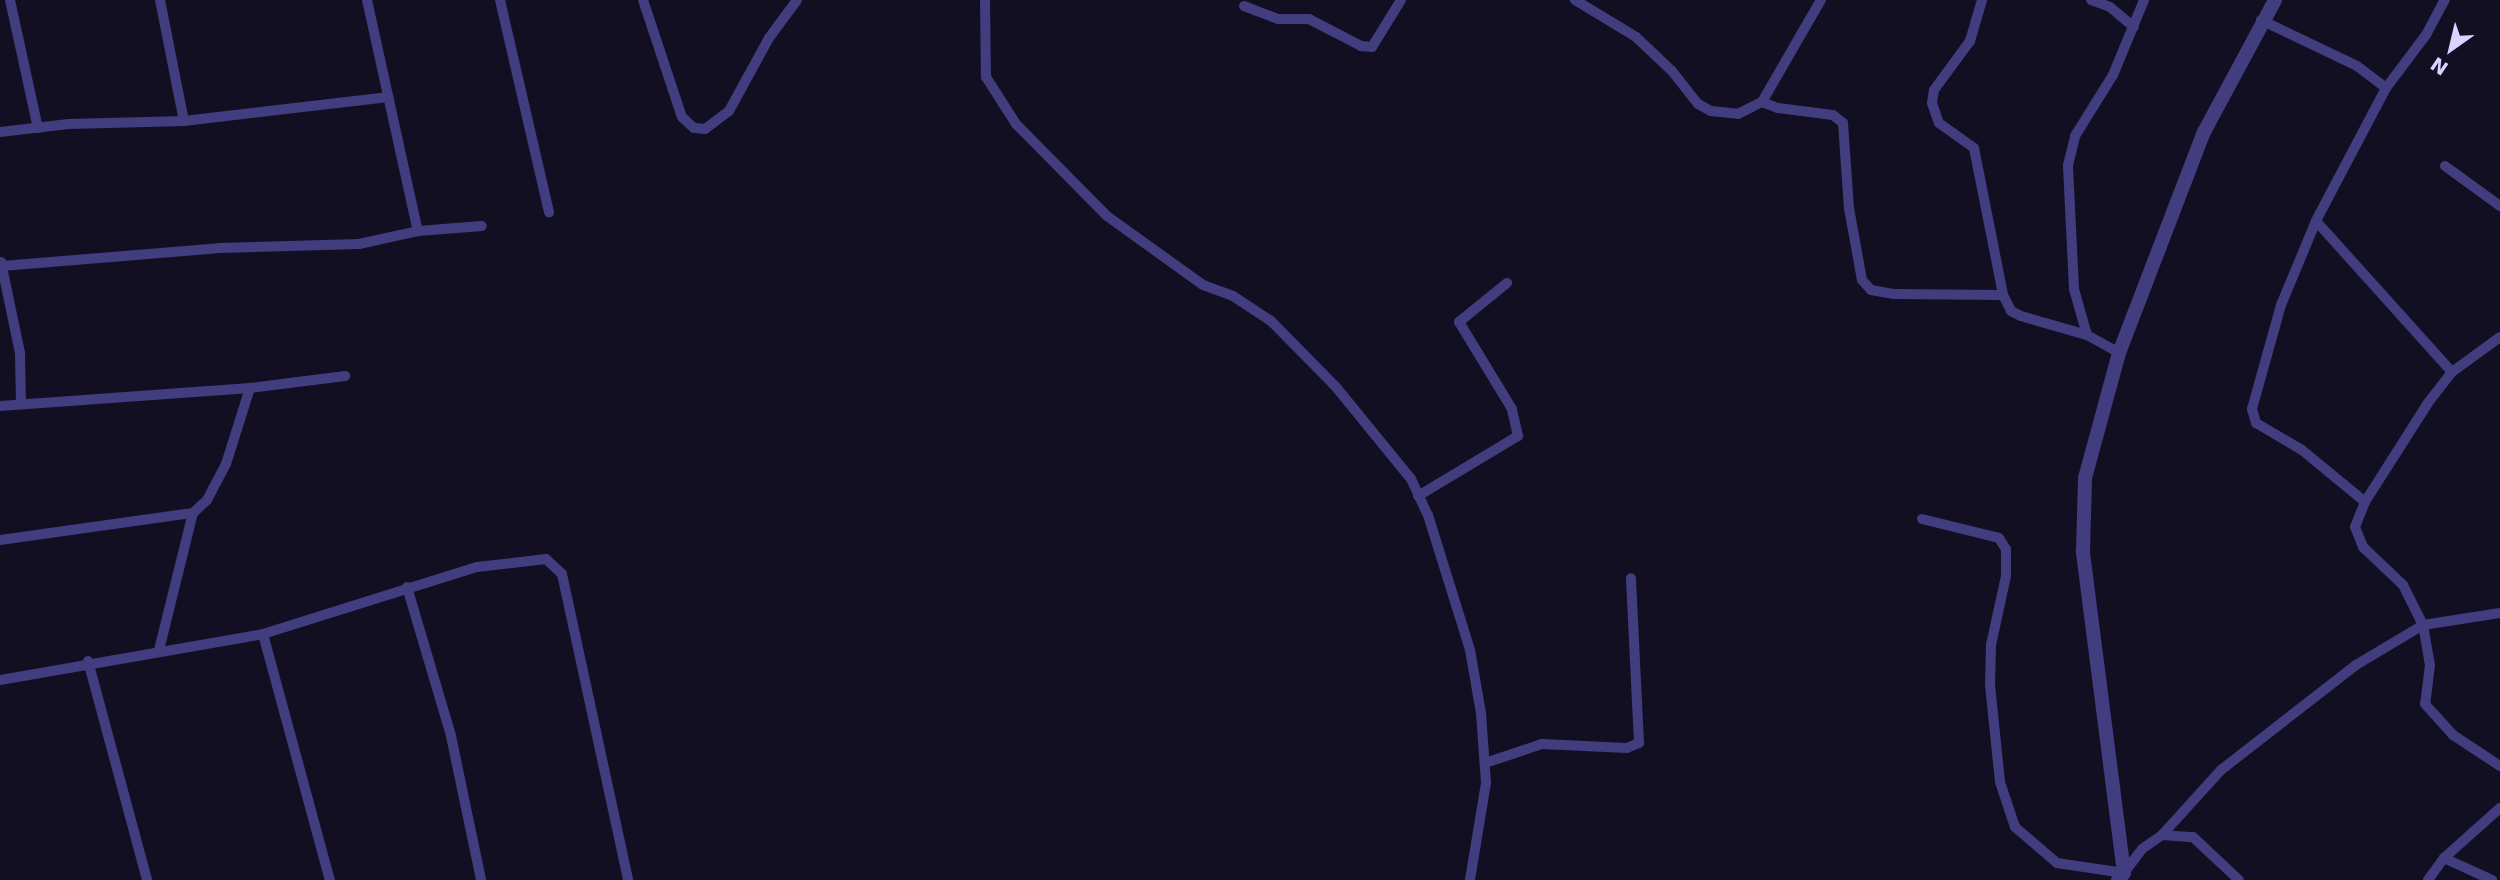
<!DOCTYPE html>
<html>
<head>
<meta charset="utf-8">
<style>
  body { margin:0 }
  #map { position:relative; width:2500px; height:880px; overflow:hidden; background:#130f23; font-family:"DejaVu Sans",sans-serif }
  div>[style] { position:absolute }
  .minor>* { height:10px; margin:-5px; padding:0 5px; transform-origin:5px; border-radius:5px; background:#413d7f }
  .tertiary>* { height:14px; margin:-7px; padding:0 7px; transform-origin:7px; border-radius:7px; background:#413d7f }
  span { translate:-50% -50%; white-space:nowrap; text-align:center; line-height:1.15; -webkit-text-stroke:6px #130f23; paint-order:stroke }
  .north { position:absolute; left:2416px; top:14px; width:70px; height:70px; -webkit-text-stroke:5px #130f23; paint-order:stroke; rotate:214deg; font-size:19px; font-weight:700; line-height:28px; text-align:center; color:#d9d3fd }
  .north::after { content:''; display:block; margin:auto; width:24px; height:32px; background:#d9d3fd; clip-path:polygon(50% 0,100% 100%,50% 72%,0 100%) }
</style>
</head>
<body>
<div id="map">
  <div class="minor">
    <div style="left:10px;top:0;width:131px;rotate:77.7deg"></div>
    <div style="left:160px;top:0;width:123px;rotate:78.8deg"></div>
    <div style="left:367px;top:0;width:237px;rotate:77.6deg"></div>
    <div style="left:500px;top:0;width:218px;rotate:77deg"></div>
    <div style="left:643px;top:0;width:123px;rotate:71.6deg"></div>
    <div style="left:682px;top:117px;width:16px;rotate:43deg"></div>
    <div style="left:694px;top:128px;width:11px;rotate:5deg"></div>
    <div style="left:705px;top:129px;width:30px;rotate:-37deg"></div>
    <div style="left:729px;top:111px;width:83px;rotate:-61.3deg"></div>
    <div style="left:769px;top:38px;width:47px;rotate:-53.6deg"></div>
    <div style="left:985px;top:0;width:77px;rotate:89.3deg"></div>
    <div style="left:986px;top:77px;width:56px;rotate:57.4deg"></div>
    <div style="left:1016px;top:124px;width:129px;rotate:45.3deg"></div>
    <div style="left:1107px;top:216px;width:118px;rotate:35.7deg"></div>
    <div style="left:1203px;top:285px;width:32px;rotate:20deg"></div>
    <div style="left:1233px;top:296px;width:45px;rotate:33.3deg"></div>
    <div style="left:1271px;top:321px;width:93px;rotate:45.4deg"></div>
    <div style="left:1336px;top:387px;width:119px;rotate:50.8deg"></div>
    <div style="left:1411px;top:479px;width:40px;rotate:65deg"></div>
    <div style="left:1428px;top:515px;width:141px;rotate:72.7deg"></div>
    <div style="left:1470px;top:650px;width:64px;rotate:80.1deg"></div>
    <div style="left:1481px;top:713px;width:70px;rotate:85.9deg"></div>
    <div style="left:1486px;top:783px;width:98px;rotate:99.4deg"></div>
    <div style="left:1575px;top:0;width:71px;rotate:31.2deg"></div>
    <div style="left:1636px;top:37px;width:50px;rotate:43.4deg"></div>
    <div style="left:1672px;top:71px;width:42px;rotate:51.8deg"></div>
    <div style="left:1698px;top:104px;width:15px;rotate:28deg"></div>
    <div style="left:1711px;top:111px;width:27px;rotate:6deg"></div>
    <div style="left:1738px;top:114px;width:27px;rotate:-27deg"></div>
    <div style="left:1762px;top:102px;width:17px;rotate:21deg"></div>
    <div style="left:1778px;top:108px;width:55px;rotate:7.3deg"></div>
    <div style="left:1833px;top:115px;width:13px;rotate:39deg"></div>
    <div style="left:1843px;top:123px;width:85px;rotate:86deg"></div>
    <div style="left:1849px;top:208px;width:73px;rotate:79.8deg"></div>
    <div style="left:1862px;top:280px;width:13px;rotate:48deg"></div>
    <div style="left:1871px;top:290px;width:22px;rotate:10deg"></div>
    <div style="left:1893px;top:294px;width:110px;rotate:0.5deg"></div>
    <div style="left:1982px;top:0;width:43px;rotate:106.3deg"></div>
    <div style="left:1970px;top:41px;width:61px;rotate:126.3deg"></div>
    <div style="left:1934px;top:90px;width:13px;rotate:99deg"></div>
    <div style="left:1932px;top:103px;width:21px;rotate:71deg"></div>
    <div style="left:1939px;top:123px;width:43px;rotate:35.5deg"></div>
    <div style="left:1974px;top:148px;width:150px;rotate:78.8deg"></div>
    <div style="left:2003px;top:295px;width:18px;rotate:63deg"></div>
    <div style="left:2011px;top:311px;width:11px;rotate:27deg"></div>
    <div style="left:2021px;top:316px;width:69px;rotate:16.1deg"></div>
    <div style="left:2087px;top:335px;width:37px;rotate:29deg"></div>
    <div style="left:2091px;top:0;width:20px;rotate:20deg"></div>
    <div style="left:2110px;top:7px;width:31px;rotate:40deg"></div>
    <div style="left:1244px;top:6px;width:36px;rotate:21deg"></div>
    <div style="left:1278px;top:19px;width:31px"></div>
    <div style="left:1309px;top:19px;width:59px;rotate:27.4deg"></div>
    <div style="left:1361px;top:46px;width:11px;rotate:5deg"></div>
    <div style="left:1372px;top:47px;width:55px;rotate:-58.3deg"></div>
    <div style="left:2261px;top:20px;width:106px;rotate:25.6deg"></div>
    <div style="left:2357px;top:66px;width:36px;rotate:37deg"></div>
    <div style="left:2386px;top:88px;width:150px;rotate:117.8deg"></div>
    <div style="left:2316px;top:221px;width:91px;rotate:112.6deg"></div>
    <div style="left:2281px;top:305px;width:108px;rotate:105.6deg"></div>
    <div style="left:2252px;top:409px;width:15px;rotate:74deg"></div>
    <div style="left:2256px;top:423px;width:53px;rotate:30.4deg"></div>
    <div style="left:2302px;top:450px;width:82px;rotate:39.5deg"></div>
    <div style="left:2386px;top:88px;width:66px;rotate:-53deg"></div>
    <div style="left:2426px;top:35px;width:40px;rotate:-62deg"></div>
    <div style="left:1762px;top:102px;width:118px;rotate:-60deg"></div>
    <div style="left:0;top:132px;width:69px;rotate:-6.6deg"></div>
    <div style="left:69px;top:124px;width:115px;rotate:-1.5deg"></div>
    <div style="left:184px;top:121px;width:206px;rotate:-6.7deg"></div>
    <div style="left:2445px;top:166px;width:68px;rotate:36deg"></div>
    <div style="left:2316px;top:221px;width:203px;rotate:48deg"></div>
    <div style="left:1px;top:262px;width:93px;rotate:78.2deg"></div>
    <div style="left:20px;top:353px;width:51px;rotate:88.9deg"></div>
    <div style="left:2px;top:266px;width:218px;rotate:-4.7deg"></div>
    <div style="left:219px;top:248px;width:140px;rotate:-1.6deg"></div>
    <div style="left:359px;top:244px;width:60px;rotate:-12.4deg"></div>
    <div style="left:418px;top:231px;width:64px;rotate:-4.5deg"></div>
    <div style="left:2087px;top:335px;width:48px;rotate:-105.8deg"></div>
    <div style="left:2074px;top:289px;width:124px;rotate:-92.8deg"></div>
    <div style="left:2068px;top:165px;width:30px;rotate:-76deg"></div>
    <div style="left:2075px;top:136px;width:72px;rotate:-58.1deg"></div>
    <div style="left:2113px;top:75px;width:81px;rotate:-67.5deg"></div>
    <div style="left:2500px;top:337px;width:59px;rotate:143.9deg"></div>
    <div style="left:2452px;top:372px;width:39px;rotate:128deg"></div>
    <div style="left:2428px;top:403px;width:117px;rotate:122.5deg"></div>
    <div style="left:2365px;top:502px;width:27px;rotate:112deg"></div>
    <div style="left:2355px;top:527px;width:22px;rotate:68deg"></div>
    <div style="left:2363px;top:547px;width:55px;rotate:43.5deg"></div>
    <div style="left:2403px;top:585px;width:45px;rotate:63.4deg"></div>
    <div style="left:2423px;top:625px;width:41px;rotate:80.1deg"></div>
    <div style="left:2430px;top:665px;width:39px;rotate:97deg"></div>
    <div style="left:2425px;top:704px;width:42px;rotate:47.9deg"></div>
    <div style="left:2453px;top:735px;width:56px;rotate:33.4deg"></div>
    <div style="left:0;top:406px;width:251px;rotate:-4.1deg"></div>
    <div style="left:250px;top:388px;width:96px;rotate:-7.2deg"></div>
    <div style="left:1418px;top:496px;width:117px;rotate:-31deg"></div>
    <div style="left:1518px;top:436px;width:28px;rotate:-103deg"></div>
    <div style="left:1512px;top:409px;width:102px;rotate:-121.3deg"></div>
    <div style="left:1459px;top:322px;width:62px;rotate:-39.1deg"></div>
    <div style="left:1922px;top:519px;width:79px;rotate:13.9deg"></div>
    <div style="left:1999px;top:538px;width:13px;rotate:58deg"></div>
    <div style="left:2006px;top:549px;width:27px;rotate:90deg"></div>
    <div style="left:2006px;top:576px;width:71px;rotate:102.3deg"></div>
    <div style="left:1991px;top:645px;width:40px;rotate:91.4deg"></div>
    <div style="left:1990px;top:685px;width:98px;rotate:84.1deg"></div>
    <div style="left:2000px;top:782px;width:47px;rotate:71.6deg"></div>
    <div style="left:2015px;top:827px;width:55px;rotate:40.6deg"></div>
    <div style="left:2057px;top:863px;width:68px;rotate:8.5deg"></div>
    <div style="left:2124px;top:873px;width:30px;rotate:-53deg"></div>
    <div style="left:2142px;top:849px;width:24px;rotate:-35deg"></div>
    <div style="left:2162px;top:835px;width:31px;rotate:4deg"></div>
    <div style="left:2193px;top:837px;width:63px;rotate:43.1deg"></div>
    <div style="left:0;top:540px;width:195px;rotate:-8deg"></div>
    <div style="left:407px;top:587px;width:155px;rotate:73.5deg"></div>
    <div style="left:451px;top:736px;width:147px;rotate:78.2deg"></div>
    <div style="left:263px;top:634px;width:255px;rotate:74.8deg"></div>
    <div style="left:159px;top:650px;width:141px;rotate:-76.1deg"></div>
    <div style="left:193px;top:513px;width:19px;rotate:-43deg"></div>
    <div style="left:207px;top:500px;width:41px;rotate:-62.2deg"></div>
    <div style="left:226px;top:464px;width:80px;rotate:-72.5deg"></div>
    <div style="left:88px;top:661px;width:227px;rotate:74.9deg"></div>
    <div style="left:0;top:680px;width:267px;rotate:-9.9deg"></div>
    <div style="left:263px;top:634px;width:224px;rotate:-17.4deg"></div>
    <div style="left:477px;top:567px;width:69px;rotate:-6.6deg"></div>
    <div style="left:546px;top:559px;width:22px;rotate:43deg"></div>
    <div style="left:562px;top:574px;width:313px;rotate:77.8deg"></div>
    <div style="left:1485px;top:763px;width:60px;rotate:-18.4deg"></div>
    <div style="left:1542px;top:744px;width:85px;rotate:2.7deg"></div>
    <div style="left:1627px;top:748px;width:13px;rotate:-23deg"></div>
    <div style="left:1639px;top:743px;width:165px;rotate:-92.8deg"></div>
    <div style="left:2162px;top:835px;width:88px;rotate:-47.8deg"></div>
    <div style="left:2221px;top:770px;width:171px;rotate:-37.9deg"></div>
    <div style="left:2356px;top:665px;width:78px;rotate:-30.8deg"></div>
    <div style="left:2423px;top:625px;width:78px;rotate:-8.9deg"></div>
    <div style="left:2444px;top:858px;width:53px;rotate:24.6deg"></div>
    <div style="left:2428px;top:880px;width:27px;rotate:-54deg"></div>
    <div style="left:2444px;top:858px;width:75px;rotate:-41.8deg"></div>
  </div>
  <div class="tertiary">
    <div style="left:2118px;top:880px;width:9px;rotate:-49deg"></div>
    <div style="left:2124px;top:873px;width:325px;rotate:-97.3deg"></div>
    <div style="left:2083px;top:551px;width:73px;rotate:-88.4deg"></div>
    <div style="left:2085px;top:478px;width:130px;rotate:-74.8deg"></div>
    <div style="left:2119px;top:353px;width:237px;rotate:-69deg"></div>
    <div style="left:2204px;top:132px;width:150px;rotate:-61.7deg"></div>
  </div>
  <div class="north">N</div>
</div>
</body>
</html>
